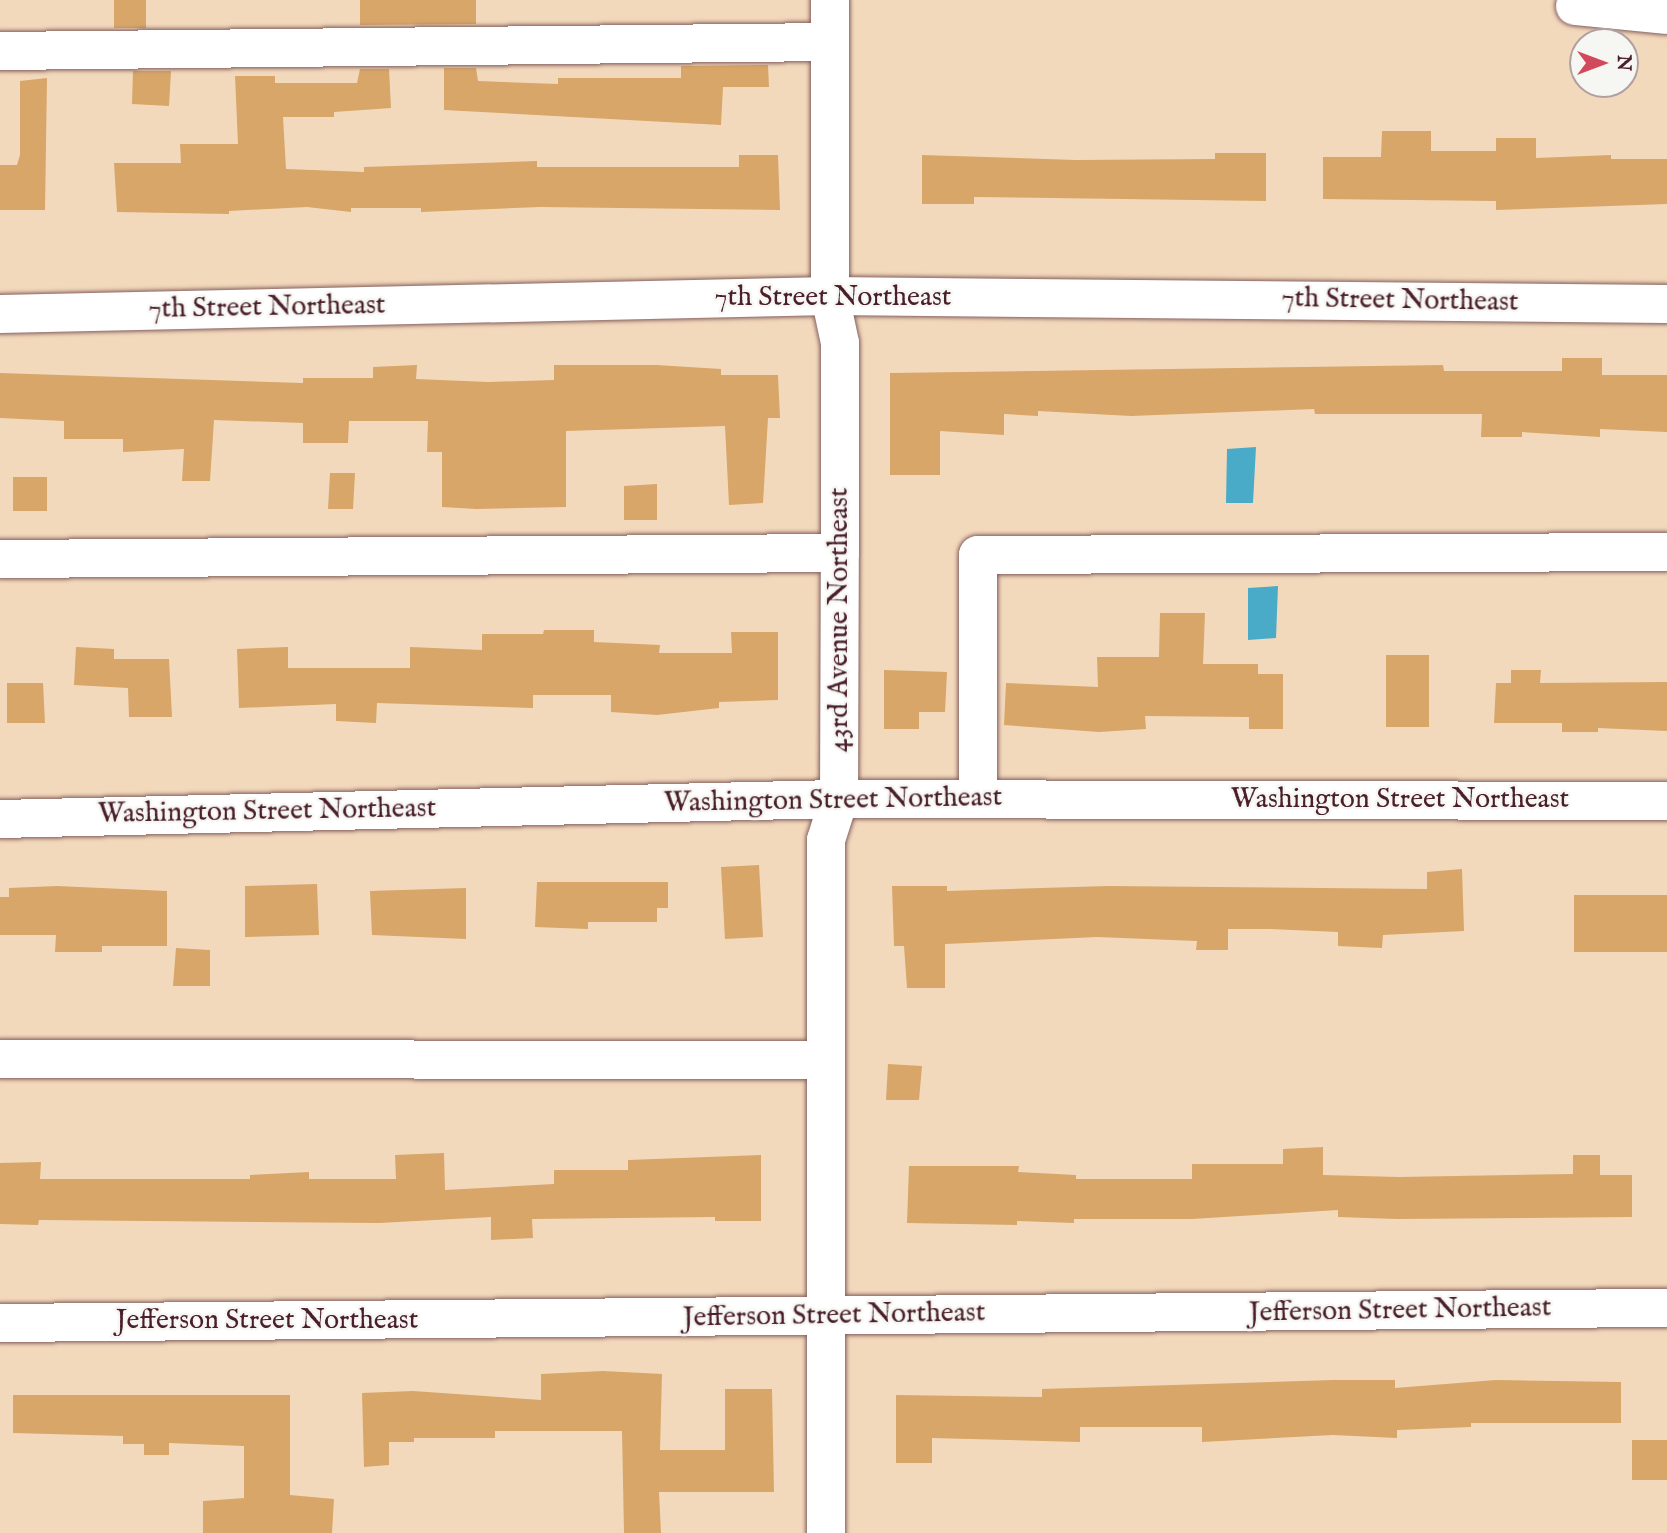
<!DOCTYPE html>
<html>
<head>
<meta charset="utf-8">
<style>
  body { margin:0 }
  #map { position:relative; width:1667px; height:1533px; overflow:hidden; background:#f3d9bc; font-family:"IM FELL English",serif }
  div>[style] { position:absolute }
  .water>* { inset:0; background:#49abc8 }
  .building>* { inset:0; background:#d7a668 }
  .roads { filter:drop-shadow(0 0 2px #85605e) drop-shadow(0 0 2px #85605e) }
  .minor>* { height:38px; margin:-19px; padding:0 19px; transform-origin:19px; border-radius:19px; background:#fff }
  span { translate:-50% -50%; white-space:nowrap; text-align:center; line-height:1.15; -webkit-text-stroke:5px #f6f6f2; paint-order:stroke }
  .street-label { font-size:28px; color:#4a1f2b }
  .north { position:absolute; left:1569px; top:28px; width:70px; height:70px; box-sizing:border-box; background:#f6f6f2; border:2px solid #b1a0a2; border-radius:50%; rotate:90deg; font-size:19px; font-weight:700; line-height:28px; text-align:center; color:#4a1f2b }
  .north::after { content:''; display:block; margin:auto; width:24px; height:32px; background:#d1495b; clip-path:polygon(50% 0,100% 100%,50% 72%,0 100%) }
</style>
</head>
<body>
<div id="map">
  <div class="water">
    <div style="clip-path:polygon(1256px 447px,1253px 503px,1226px 503px,1227px 449px)"></div>
    <div style="clip-path:polygon(1278px 586px,1276px 638px,1248px 640px,1248px 588px)"></div>
  </div>
  <div class="building">
    <div style="clip-path:polygon(114px 0,146px 0,146px 28px,114px 28px)"></div>
    <div style="clip-path:polygon(360px 0,476px 0,476px 24px,360px 25px)"></div>
    <div style="clip-path:polygon(768px 65px,769px 87px,723px 87px,721px 125px,444px 110px,444px 68px,476px 68px,478px 81px,558px 84px,558px 78px,681px 78px,681px 66px)"></div>
    <div style="clip-path:polygon(360px 69px,389px 69px,391px 108px,334px 112px,334px 117px,283px 117px,286px 169px,364px 172px,364px 167px,537px 161px,537px 167px,739px 167px,739px 155px,778px 155px,780px 210px,540px 207px,421px 212px,421px 208px,351px 208px,351px 212px,307px 207px,229px 211px,229px 214px,117px 212px,114px 163px,181px 163px,180px 144px,238px 144px,235px 76px,275px 76px,275px 83px,357px 83px)"></div>
    <div style="clip-path:polygon(133px 71px,171px 71px,169px 106px,132px 104px)"></div>
    <div style="clip-path:polygon(47px 78px,45px 210px,0 210px,0 165px,17px 165px,20px 155px,20px 81px)"></div>
    <div style="clip-path:polygon(1382px 131px,1431px 131px,1431px 151px,1496px 151px,1496px 138px,1536px 138px,1536px 158px,1611px 155px,1611px 159px,1667px 159px,1667px 204px,1496px 210px,1496px 201px,1323px 199px,1323px 157px,1381px 157px)"></div>
    <div style="clip-path:polygon(1215px 153px,1266px 153px,1266px 201px,974px 197px,974px 204px,922px 204px,922px 155px,1076px 160px,1215px 159px)"></div>
    <div style="clip-path:polygon(1562px 358px,1602px 358px,1602px 375px,1667px 375px,1667px 432px,1600px 429px,1600px 437px,1522px 432px,1522px 437px,1481px 437px,1482px 414px,1315px 414px,1314px 409px,1131px 416px,1038px 411px,1038px 416px,1004px 414px,1004px 435px,940px 431px,940px 475px,890px 475px,890px 373px,1443px 365px,1444px 371px,1562px 371px)"></div>
    <div style="clip-path:polygon(417px 365px,416px 379px,488px 382px,554px 380px,554px 365px,656px 365px,721px 369px,721px 375px,778px 375px,780px 418px,768px 418px,763px 503px,729px 505px,725px 426px,566px 431px,566px 507px,476px 509px,442px 507px,442px 452px,427px 452px,428px 421px,349px 421px,348px 443px,303px 443px,303px 423px,214px 420px,210px 481px,182px 481px,184px 449px,123px 452px,123px 439px,64px 439px,64px 421px,0 418px,0 373px,303px 383px,303px 378px,373px 378px,373px 367px)"></div>
    <div style="clip-path:polygon(330px 473px,355px 473px,353px 509px,328px 509px)"></div>
    <div style="clip-path:polygon(13px 477px,47px 477px,47px 511px,13px 511px)"></div>
    <div style="clip-path:polygon(657px 484px,657px 520px,624px 520px,624px 486px)"></div>
    <div style="clip-path:polygon(1160px 613px,1205px 613px,1203px 664px,1258px 664px,1258px 674px,1283px 674px,1283px 729px,1249px 729px,1249px 717px,1145px 716px,1146px 729px,1099px 732px,1004px 725px,1006px 683px,1098px 687px,1097px 657px,1159px 657px)"></div>
    <div style="clip-path:polygon(544px 630px,594px 630px,594px 642px,660px 645px,659px 653px,732px 653px,731px 632px,778px 632px,778px 700px,719px 702px,719px 708px,657px 715px,611px 712px,611px 695px,533px 695px,533px 708px,377px 703px,376px 723px,336px 721px,336px 704px,239px 708px,237px 649px,288px 647px,288px 668px,410px 668px,410px 647px,482px 650px,482px 634px,543px 634px)"></div>
    <div style="clip-path:polygon(76px 647px,114px 649px,114px 659px,169px 659px,172px 717px,129px 717px,128px 688px,74px 685px)"></div>
    <div style="clip-path:polygon(1386px 655px,1429px 655px,1429px 727px,1386px 727px)"></div>
    <div style="clip-path:polygon(884px 670px,947px 672px,945px 712px,919px 712px,919px 729px,884px 729px)"></div>
    <div style="clip-path:polygon(1511px 670px,1541px 670px,1540px 683px,1667px 682px,1667px 731px,1598px 728px,1598px 732px,1562px 732px,1562px 723px,1494px 723px,1496px 683px,1511px 683px)"></div>
    <div style="clip-path:polygon(7px 683px,43px 683px,45px 723px,7px 723px)"></div>
    <div style="clip-path:polygon(759px 865px,763px 937px,725px 939px,721px 867px)"></div>
    <div style="clip-path:polygon(1462px 869px,1464px 931px,1383px 935px,1382px 948px,1338px 946px,1338px 932px,1270px 929px,1228px 929px,1228px 950px,1196px 950px,1197px 941px,1097px 937px,945px 944px,945px 988px,907px 988px,904px 946px,894px 946px,892px 886px,947px 886px,947px 891px,1108px 886px,1427px 889px,1427px 872px)"></div>
    <div style="clip-path:polygon(537px 882px,668px 882px,668px 908px,657px 908px,657px 922px,588px 922px,588px 929px,535px 927px)"></div>
    <div style="clip-path:polygon(317px 884px,319px 935px,245px 937px,245px 886px)"></div>
    <div style="clip-path:polygon(57px 886px,167px 891px,167px 946px,102px 946px,102px 952px,55px 952px,56px 935px,0 935px,0 897px,9px 897px,9px 888px)"></div>
    <div style="clip-path:polygon(466px 888px,466px 939px,372px 935px,370px 891px)"></div>
    <div style="clip-path:polygon(1574px 895px,1667px 895px,1667px 952px,1574px 952px)"></div>
    <div style="clip-path:polygon(176px 948px,210px 950px,210px 986px,173px 986px)"></div>
    <div style="clip-path:polygon(888px 1064px,922px 1066px,919px 1100px,886px 1100px)"></div>
    <div style="clip-path:polygon(1323px 1147px,1323px 1175px,1399px 1177px,1573px 1174px,1573px 1155px,1600px 1155px,1600px 1175px,1632px 1175px,1632px 1217px,1397px 1219px,1338px 1217px,1338px 1210px,1192px 1219px,1074px 1219px,1074px 1223px,1017px 1221px,1017px 1225px,907px 1223px,909px 1166px,1019px 1166px,1018px 1172px,1076px 1175px,1076px 1179px,1192px 1179px,1192px 1164px,1283px 1164px,1283px 1149px)"></div>
    <div style="clip-path:polygon(444px 1153px,445px 1190px,554px 1184px,554px 1170px,628px 1170px,628px 1160px,761px 1155px,761px 1221px,715px 1221px,715px 1217px,532px 1219px,533px 1238px,491px 1240px,491px 1217px,379px 1223px,39px 1220px,38px 1225px,0 1224px,0 1163px,41px 1162px,40px 1179px,250px 1179px,250px 1175px,309px 1172px,309px 1179px,396px 1179px,395px 1155px)"></div>
    <div style="clip-path:polygon(603px 1371px,662px 1374px,660px 1450px,725px 1450px,725px 1389px,772px 1389px,774px 1492px,659px 1492px,661px 1533px,624px 1533px,622px 1431px,495px 1431px,495px 1438px,414px 1438px,414px 1442px,389px 1442px,389px 1465px,364px 1467px,362px 1393px,413px 1391px,541px 1400px,541px 1374px)"></div>
    <div style="clip-path:polygon(1333px 1380px,1395px 1380px,1395px 1388px,1496px 1380px,1621px 1382px,1621px 1423px,1471px 1423px,1471px 1427px,1397px 1430px,1397px 1438px,1333px 1435px,1202px 1442px,1202px 1427px,1080px 1427px,1080px 1442px,932px 1438px,932px 1463px,896px 1463px,896px 1395px,1042px 1397px,1042px 1389px)"></div>
    <div style="clip-path:polygon(13px 1395px,290px 1395px,290px 1495px,334px 1499px,332px 1533px,203px 1533px,203px 1501px,244px 1498px,244px 1446px,169px 1443px,169px 1455px,144px 1455px,144px 1444px,123px 1444px,123px 1436px,13px 1433px)"></div>
    <div style="clip-path:polygon(1632px 1440px,1667px 1440px,1667px 1480px,1632px 1480px)"></div>
  </div>
  <div class="roads">
    <div class="minor">
      <div style="left:1575px;top:6px;width:92px;rotate:5.6deg"></div>
      <div style="left:0;top:51px;width:830px;rotate:-0.62deg"></div>
      <div style="left:0;top:314px;width:830px;rotate:-1.24deg"></div>
      <div style="left:830px;top:296px;width:837px;rotate:0.55deg"></div>
      <div style="left:0;top:559px;width:840px;rotate:-0.41deg"></div>
      <div style="left:978px;top:799px;width:244px;rotate:-90deg"></div>
      <div style="left:978px;top:555px;width:689px;rotate:-0.25deg"></div>
      <div style="left:0;top:819px;width:839px;rotate:-1.37deg"></div>
      <div style="left:839px;top:799px;width:828px;rotate:0.14deg"></div>
      <div style="left:0;top:1059px;width:826px;rotate:0.07deg"></div>
      <div style="left:0;top:1323px;width:1667px;rotate:-0.52deg"></div>
      <div style="left:826px;top:1533px;width:693px;rotate:-90deg"></div>
      <div style="left:826px;top:840px;width:43px;rotate:-72.4deg"></div>
      <div style="left:839px;top:799px;width:246px;rotate:-89.8deg"></div>
      <div style="left:840px;top:553px;width:210px;rotate:-90deg"></div>
      <div style="left:840px;top:343px;width:48px;rotate:-102deg"></div>
      <div style="left:830px;top:296px;width:296px;rotate:-90deg"></div>
    </div>
  </div>
  <div class="street-label">
    <span style="left:833px;top:298px">7th Street Northeast</span>
    <span style="left:1400px;top:301px;rotate:1deg">7th Street Northeast</span>
    <span style="left:267px;top:308px;rotate:-1deg">7th Street Northeast</span>
    <span style="left:840px;top:620px;rotate:-90deg">43rd Avenue Northeast</span>
    <span style="left:1400px;top:800px">Washington Street Northeast</span>
    <span style="left:833px;top:801px;rotate:-1deg">Washington Street Northeast</span>
    <span style="left:267px;top:812px;rotate:-1deg">Washington Street Northeast</span>
    <span style="left:1400px;top:1311px;rotate:-1deg">Jefferson Street Northeast</span>
    <span style="left:834px;top:1316px;rotate:-1deg">Jefferson Street Northeast</span>
    <span style="left:267px;top:1321px">Jefferson Street Northeast</span>
  </div>
  <div class="north">N</div>
</div>
</body>
</html>
